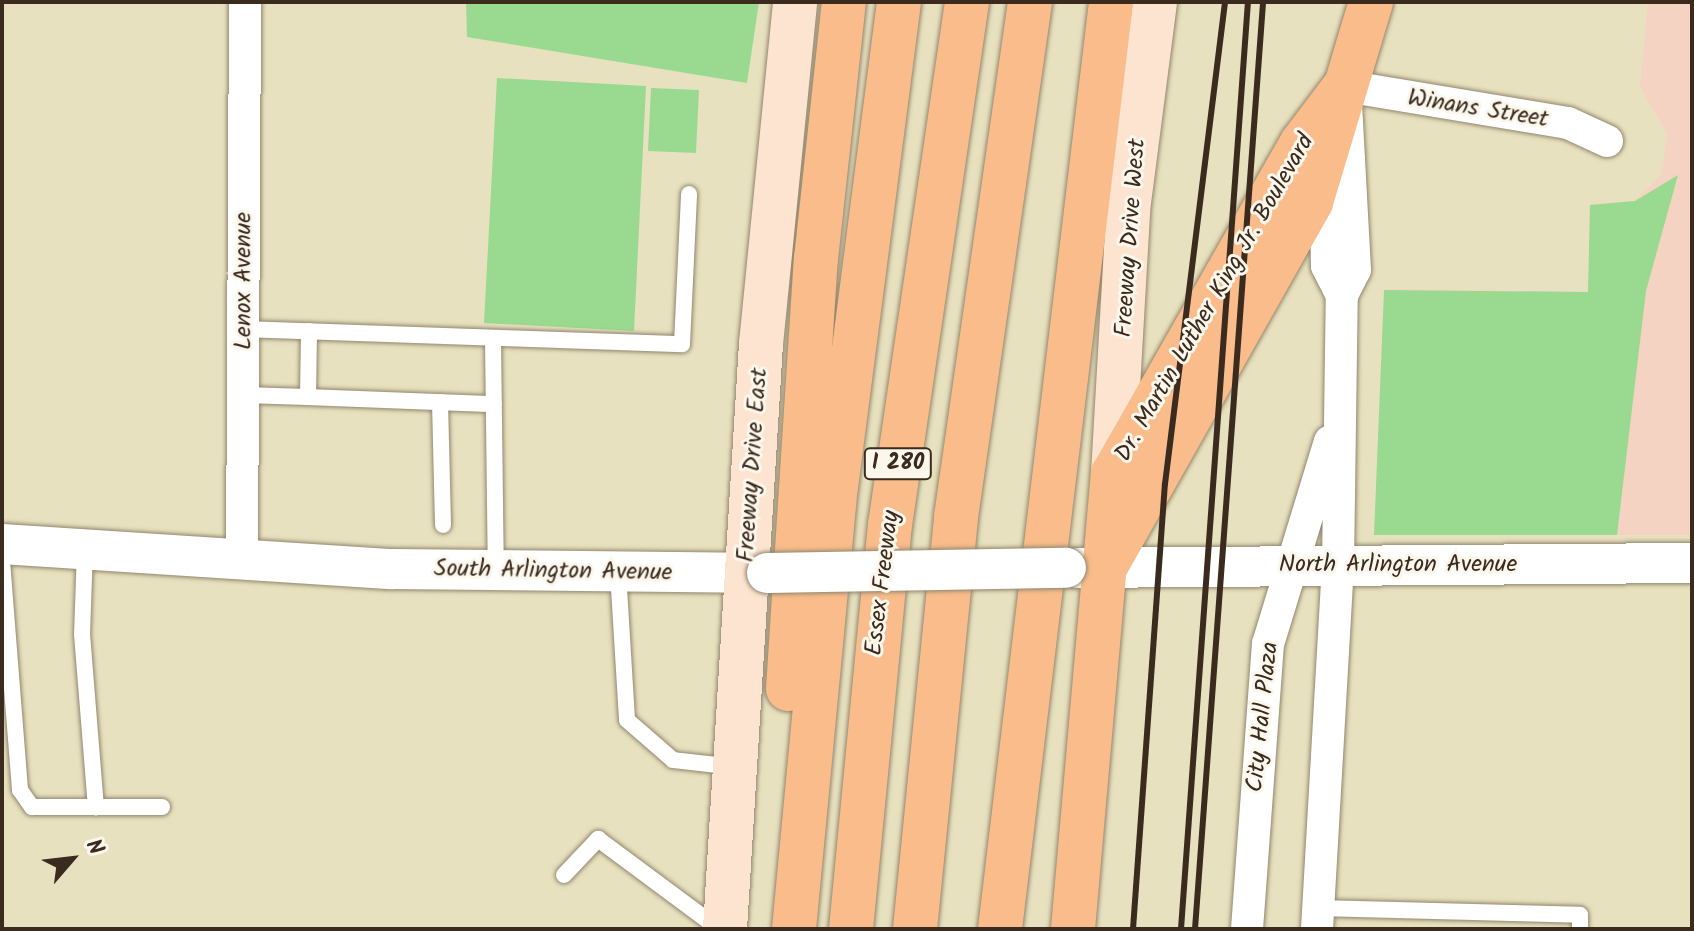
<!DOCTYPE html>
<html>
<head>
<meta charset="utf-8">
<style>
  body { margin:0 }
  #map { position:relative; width:1694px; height:931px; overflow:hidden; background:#e8e1bf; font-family:Kalam,sans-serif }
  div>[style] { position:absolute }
  .built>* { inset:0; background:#f5d3c2 }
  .green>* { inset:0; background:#99da90 }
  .roads { filter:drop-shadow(0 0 2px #92866e) drop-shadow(0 0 2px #92866e) }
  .service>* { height:16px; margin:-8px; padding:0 8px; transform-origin:8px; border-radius:8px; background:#fff }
  .minor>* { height:32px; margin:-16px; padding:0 16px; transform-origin:16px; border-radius:16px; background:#fff }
  .tertiary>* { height:40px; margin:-20px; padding:0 20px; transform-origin:20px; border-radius:20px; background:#fff }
  .secondary>* { height:44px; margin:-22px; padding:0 22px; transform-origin:22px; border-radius:22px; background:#fde4d0 }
  .primary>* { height:44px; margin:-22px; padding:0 22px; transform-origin:22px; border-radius:22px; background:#f9bc8a }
  .motorway>* { height:44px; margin:-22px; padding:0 22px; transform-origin:22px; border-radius:22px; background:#f9bc8a }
  .rail>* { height:6px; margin:-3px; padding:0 3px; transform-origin:3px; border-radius:3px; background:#3b2a1e }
  .bridges { filter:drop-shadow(0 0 2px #92866e) drop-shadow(0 0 2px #92866e) }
  .tertiary-bridge>* { height:40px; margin:-20px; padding:0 20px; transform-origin:20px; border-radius:20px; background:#fff }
  span { translate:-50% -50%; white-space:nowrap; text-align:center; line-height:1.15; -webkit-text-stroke:6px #fbf7ec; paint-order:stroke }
  .shield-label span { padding:2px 6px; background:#fbf7ec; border:2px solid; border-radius:6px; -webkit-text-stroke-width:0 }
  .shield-label { font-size:22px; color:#3b2a1e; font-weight:700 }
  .street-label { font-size:24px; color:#3b2a1e }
  .frame { position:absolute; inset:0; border:4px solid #3b2a1e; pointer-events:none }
  .north { position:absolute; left:32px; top:819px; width:80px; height:80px; -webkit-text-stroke:6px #fbf7ec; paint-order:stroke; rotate:62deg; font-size:22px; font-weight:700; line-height:32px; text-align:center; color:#3b2a1e }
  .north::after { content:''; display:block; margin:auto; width:28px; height:36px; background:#3b2a1e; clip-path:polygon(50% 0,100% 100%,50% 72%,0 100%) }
</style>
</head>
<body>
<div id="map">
  <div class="built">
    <div style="clip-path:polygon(1648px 2px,1692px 2px,1692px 535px,1374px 535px,1385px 289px,1588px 292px,1590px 204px,1635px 201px,1662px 174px,1667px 134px,1640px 87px)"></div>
  </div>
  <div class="green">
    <div style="clip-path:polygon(466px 2px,759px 2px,747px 83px,467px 37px)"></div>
    <div style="clip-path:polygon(497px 78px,646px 86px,634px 331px,484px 323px)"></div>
    <div style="clip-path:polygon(651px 88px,699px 90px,696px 153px,648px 151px)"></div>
    <div style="clip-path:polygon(1678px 175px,1646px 291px,1617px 535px,1374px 535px,1384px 290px,1588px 292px,1590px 205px,1635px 201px)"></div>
  </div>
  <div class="roads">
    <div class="service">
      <div style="left:243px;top:329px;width:439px;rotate:2deg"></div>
      <div style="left:682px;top:344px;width:150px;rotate:-87.3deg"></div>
      <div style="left:493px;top:339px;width:231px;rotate:89.3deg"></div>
      <div style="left:243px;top:395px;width:65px;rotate:1.8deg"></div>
      <div style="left:308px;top:397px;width:66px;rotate:-89.1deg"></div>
      <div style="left:308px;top:397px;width:186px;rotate:2.2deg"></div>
      <div style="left:440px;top:402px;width:123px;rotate:88.6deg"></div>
      <div style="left:85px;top:549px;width:85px;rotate:92deg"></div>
      <div style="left:82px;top:634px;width:174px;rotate:85.4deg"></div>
      <div style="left:2px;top:561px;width:230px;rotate:85.5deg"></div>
      <div style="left:20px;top:790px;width:21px;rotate:55deg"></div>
      <div style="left:32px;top:807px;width:130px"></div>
      <div style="left:618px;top:572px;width:148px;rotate:86.5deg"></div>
      <div style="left:627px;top:720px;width:61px;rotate:41deg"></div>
      <div style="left:673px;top:760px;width:61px;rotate:6.5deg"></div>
      <div style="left:564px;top:875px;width:50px;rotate:-46.6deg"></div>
      <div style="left:598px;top:839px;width:151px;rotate:36.6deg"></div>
      <div style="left:1318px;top:908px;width:262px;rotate:1.5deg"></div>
      <div style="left:1580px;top:915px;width:14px;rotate:90deg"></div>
    </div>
    <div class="minor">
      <div style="left:1325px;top:178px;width:88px;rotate:88.7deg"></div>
      <div style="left:1327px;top:266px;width:33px;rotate:63deg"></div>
      <div style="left:242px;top:560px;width:558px;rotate:-89.69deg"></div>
      <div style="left:1247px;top:929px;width:286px;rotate:-85.8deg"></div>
      <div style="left:1268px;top:644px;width:212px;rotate:-73deg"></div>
      <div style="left:1317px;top:929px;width:364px;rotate:-86.7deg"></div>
      <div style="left:1338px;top:566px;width:271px;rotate:-89.2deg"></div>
      <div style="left:1342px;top:295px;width:28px;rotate:-63deg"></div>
      <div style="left:1355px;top:270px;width:184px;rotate:-93.1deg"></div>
      <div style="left:1345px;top:86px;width:226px;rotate:9.4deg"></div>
      <div style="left:1568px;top:123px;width:43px;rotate:24.8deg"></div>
    </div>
    <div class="tertiary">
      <div style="left:2px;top:544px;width:391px;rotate:3.7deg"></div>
      <div style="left:392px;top:569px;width:375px;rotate:0.6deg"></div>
      <div style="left:1078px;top:568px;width:614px;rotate:-0.47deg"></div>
    </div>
    <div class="secondary">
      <div style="left:1113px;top:474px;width:264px;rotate:-86.7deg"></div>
      <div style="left:1128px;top:210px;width:210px;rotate:-82.6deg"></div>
      <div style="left:725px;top:929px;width:586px;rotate:-86.48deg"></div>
      <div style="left:761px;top:344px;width:344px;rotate:-84.3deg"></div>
    </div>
    <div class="primary">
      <div style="left:1106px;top:566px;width:418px;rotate:-60.6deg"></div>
      <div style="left:1311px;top:202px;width:209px;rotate:-73.3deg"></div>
      <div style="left:1073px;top:929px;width:457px;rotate:-85deg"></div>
      <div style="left:1113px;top:474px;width:381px;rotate:-60.3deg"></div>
      <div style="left:1302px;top:143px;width:71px;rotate:-53deg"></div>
    </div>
    <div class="motorway">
      <div style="left:788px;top:689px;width:431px;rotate:-86.3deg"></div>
      <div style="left:816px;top:259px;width:259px;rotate:-83.8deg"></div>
      <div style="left:794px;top:929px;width:444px;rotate:-84.6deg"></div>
      <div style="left:836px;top:487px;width:489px;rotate:-82.6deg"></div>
      <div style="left:851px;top:929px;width:406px;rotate:-84.5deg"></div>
      <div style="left:890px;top:525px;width:529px;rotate:-81.62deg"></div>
      <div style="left:915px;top:929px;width:414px;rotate:-84.3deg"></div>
      <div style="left:956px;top:517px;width:520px;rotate:-81.82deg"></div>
      <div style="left:1000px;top:929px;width:934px;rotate:-83.17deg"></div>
    </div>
  </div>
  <div class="rail">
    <div style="left:1133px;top:929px;width:446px;rotate:-85.9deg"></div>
    <div style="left:1165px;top:484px;width:486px;rotate:-82.9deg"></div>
    <div style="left:1181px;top:929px;width:929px;rotate:-85.87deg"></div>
    <div style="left:1195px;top:929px;width:929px;rotate:-85.8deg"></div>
  </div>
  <div class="bridges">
    <div class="tertiary-bridge">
      <div style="left:767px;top:573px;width:299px;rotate:-1deg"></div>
    </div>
  </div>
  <div class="shield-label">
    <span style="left:898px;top:464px">I 280</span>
  </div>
  <div class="street-label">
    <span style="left:1478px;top:109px;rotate:9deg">Winans Street</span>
    <span style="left:1131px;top:238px;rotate:-86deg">Freeway Drive West</span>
    <span style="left:244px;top:281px;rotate:-90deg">Lenox Avenue</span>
    <span style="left:1215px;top:298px;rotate:-60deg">Dr. Martin Luther King Jr. Boulevard</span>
    <span style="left:753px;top:465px;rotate:-86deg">Freeway Drive East</span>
    <span style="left:1398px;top:565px">North Arlington Avenue</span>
    <span style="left:553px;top:571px;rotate:1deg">South Arlington Avenue</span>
    <span style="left:883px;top:583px;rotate:-83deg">Essex Freeway</span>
    <span style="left:1263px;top:717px;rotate:-84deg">City Hall Plaza</span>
  </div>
  <div class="frame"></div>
  <div class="north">N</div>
</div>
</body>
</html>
